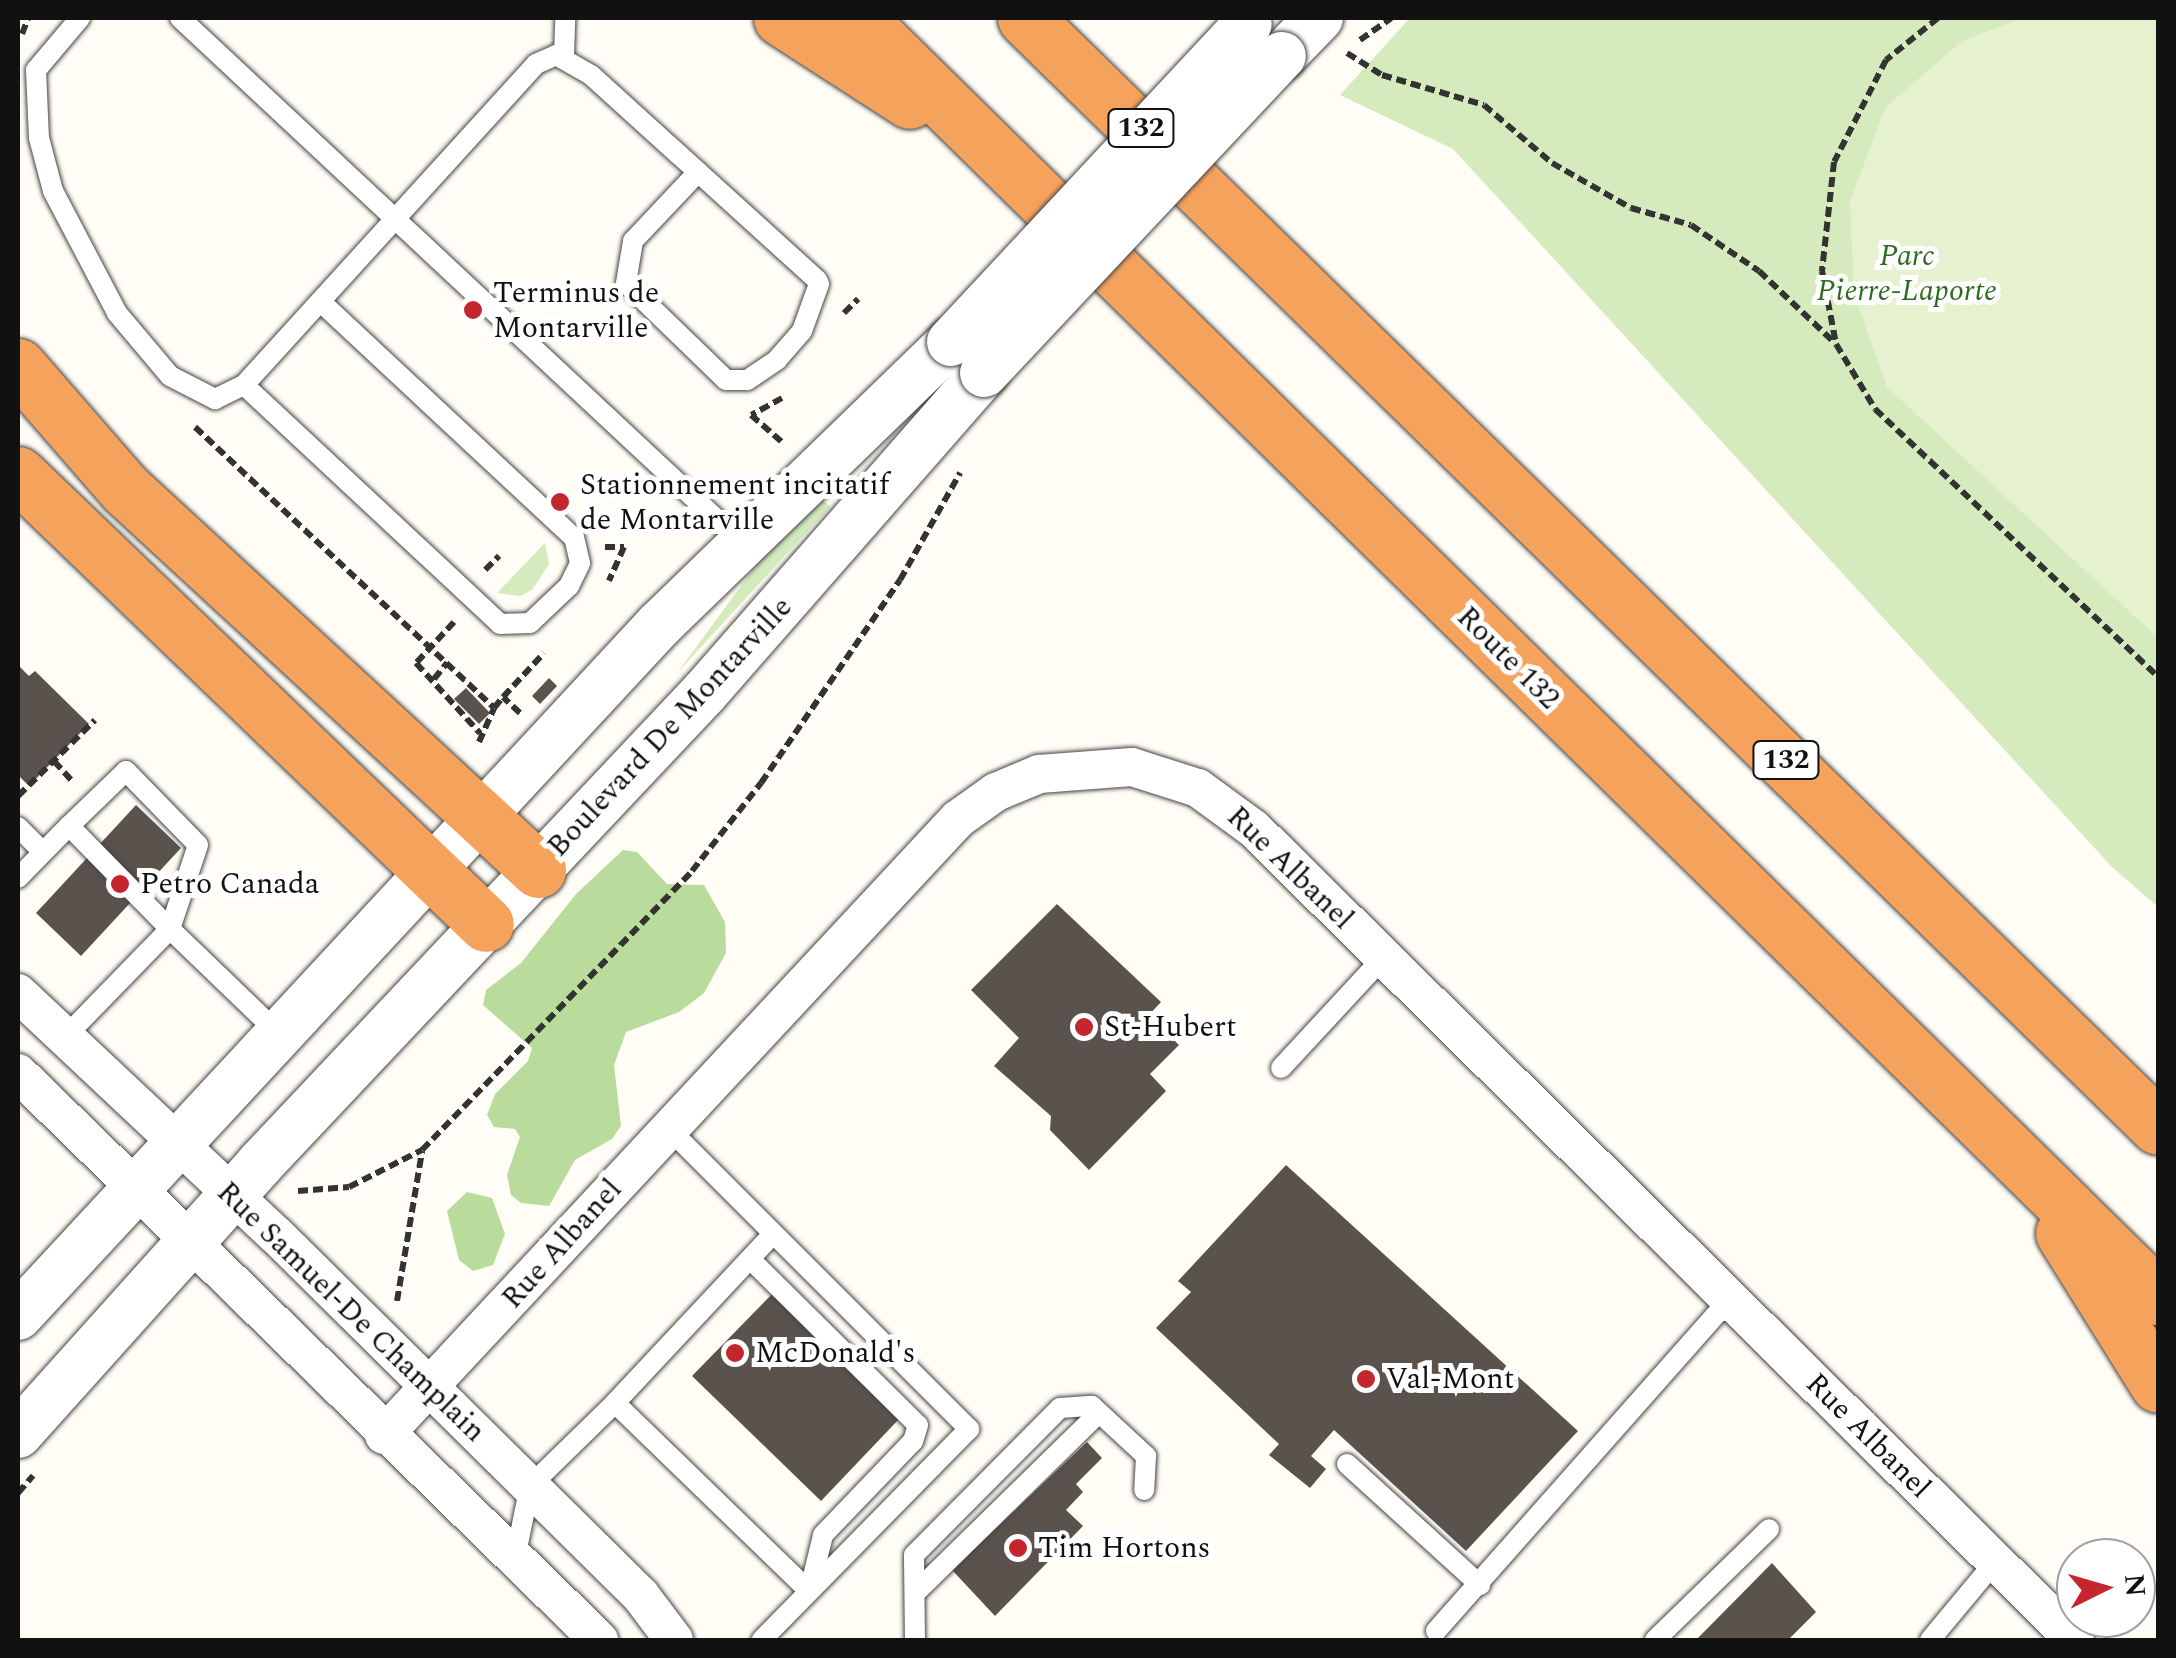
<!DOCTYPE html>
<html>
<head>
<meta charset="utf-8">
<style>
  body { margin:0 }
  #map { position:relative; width:2176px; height:1658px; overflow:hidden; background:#fffdf5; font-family:Spectral,serif }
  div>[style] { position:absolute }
  .green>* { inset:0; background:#d5ebbd }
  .forest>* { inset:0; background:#b9dc9c }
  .pitch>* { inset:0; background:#e6f2cf }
  .building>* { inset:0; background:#5a524d }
  .path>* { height:6px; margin-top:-3px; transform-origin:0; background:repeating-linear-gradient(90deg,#333 0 10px,transparent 0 15px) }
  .roads { filter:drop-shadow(0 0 2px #444) drop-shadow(0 0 2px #444) }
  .service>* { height:20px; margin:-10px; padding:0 10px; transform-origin:10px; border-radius:10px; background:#fff }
  .minor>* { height:38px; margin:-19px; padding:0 19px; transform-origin:19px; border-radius:19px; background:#fff }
  .tertiary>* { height:48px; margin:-24px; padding:0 24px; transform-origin:24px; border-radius:24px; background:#fff }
  .motorway>* { height:55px; margin:-27.5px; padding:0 27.5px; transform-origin:27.5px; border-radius:27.5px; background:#f5a25d }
  .bridges { filter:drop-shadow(0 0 2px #444) drop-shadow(0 0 2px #444) }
  .tertiary-bridge>* { height:48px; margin:-24px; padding:0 24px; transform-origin:24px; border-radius:24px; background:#fff }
  .dots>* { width:28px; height:28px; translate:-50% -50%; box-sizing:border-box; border:5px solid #fff; border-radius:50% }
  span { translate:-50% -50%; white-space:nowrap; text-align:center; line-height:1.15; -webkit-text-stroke:10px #fff; paint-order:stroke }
  .shield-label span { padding:2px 8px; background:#fff; border:2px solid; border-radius:8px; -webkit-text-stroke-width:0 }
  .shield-label { font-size:28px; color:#111; font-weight:700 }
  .park-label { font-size:30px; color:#2f6b1f; font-style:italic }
  .poi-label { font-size:30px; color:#111 }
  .left { translate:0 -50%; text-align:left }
  .street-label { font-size:30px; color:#111 }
  .frame { position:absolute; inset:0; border:20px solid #111; pointer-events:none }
  .north { position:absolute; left:2056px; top:1538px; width:100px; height:100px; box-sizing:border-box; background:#fff; border:2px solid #a0a0a0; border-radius:50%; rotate:85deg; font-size:28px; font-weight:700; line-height:40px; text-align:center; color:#111 }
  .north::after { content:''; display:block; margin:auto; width:35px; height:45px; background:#c4262e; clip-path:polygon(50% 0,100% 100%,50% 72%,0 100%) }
</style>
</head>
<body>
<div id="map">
  <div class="green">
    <div style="clip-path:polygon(1410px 18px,2158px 18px,2158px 907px,2112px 867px,1453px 149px,1340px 95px)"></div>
    <div style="clip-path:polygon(823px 500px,830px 507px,677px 673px,769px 548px)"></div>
    <div style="clip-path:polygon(545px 543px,549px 564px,532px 590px,520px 596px,497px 593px)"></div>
  </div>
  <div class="forest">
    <div style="clip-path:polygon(623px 850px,637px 852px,667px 884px,704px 885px,725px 922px,726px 953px,704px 993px,679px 1012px,626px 1032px,614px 1065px,621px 1126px,612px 1139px,575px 1160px,549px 1206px,521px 1203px,511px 1195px,507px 1175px,520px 1137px,515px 1129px,494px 1127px,487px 1115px,495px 1094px,528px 1061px,532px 1048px,483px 1005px,486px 990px,521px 963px,576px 894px)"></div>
    <div style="clip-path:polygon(467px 1192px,492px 1198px,505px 1234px,493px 1265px,473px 1271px,459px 1260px,447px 1211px)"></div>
  </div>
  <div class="pitch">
    <div style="clip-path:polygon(2023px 18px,2158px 19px,2158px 638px,1887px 387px,1854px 294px,1850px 202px,1885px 108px,1962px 41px)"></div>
  </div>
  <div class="building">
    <div style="clip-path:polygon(18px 665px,29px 676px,35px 671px,89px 724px,29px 786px,18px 775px)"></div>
    <div style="clip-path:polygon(549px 678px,557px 686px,540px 704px,532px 696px)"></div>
    <div style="clip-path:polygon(466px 688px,490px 713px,479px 724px,454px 699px)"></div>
    <div style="clip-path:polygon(136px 805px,181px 848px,81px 956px,36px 913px)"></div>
    <div style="clip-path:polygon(1057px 904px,1161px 1002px,1148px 1016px,1179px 1045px,1150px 1074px,1166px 1091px,1089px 1170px,1050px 1130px,1051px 1116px,994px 1066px,1019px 1038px,971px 990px)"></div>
    <div style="clip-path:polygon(1286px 1165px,1578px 1431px,1466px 1551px,1334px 1430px,1311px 1456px,1326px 1469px,1310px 1488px,1269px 1455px,1279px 1444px,1156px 1328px,1191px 1292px,1178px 1281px)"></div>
    <div style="clip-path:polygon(772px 1294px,900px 1418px,821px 1501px,692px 1376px)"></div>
    <div style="clip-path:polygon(1087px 1442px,1102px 1458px,1076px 1484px,1083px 1492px,1066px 1510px,1083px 1526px,995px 1616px,952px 1570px)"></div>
    <div style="clip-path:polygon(1772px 1563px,1816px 1612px,1788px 1640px,1696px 1640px)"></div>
  </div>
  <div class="path">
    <div style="left:1938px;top:18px;width:67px;rotate:141.1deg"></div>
    <div style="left:1886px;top:60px;width:114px;rotate:117deg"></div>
    <div style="left:1834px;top:162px;width:110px;rotate:96.3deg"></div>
    <div style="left:1822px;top:271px;width:74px;rotate:79.1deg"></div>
    <div style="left:1836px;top:344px;width:76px;rotate:59deg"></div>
    <div style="left:1875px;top:409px;width:390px;rotate:43.4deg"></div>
    <div style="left:22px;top:34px;width:17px;rotate:-69deg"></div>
    <div style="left:1360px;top:40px;width:38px;rotate:-35deg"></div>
    <div style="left:1347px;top:53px;width:41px;rotate:32.2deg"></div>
    <div style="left:1382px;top:75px;width:106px;rotate:16.4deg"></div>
    <div style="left:1484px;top:105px;width:89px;rotate:40.5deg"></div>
    <div style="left:1552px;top:163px;width:91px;rotate:29.7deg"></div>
    <div style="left:1631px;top:208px;width:62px;rotate:15.8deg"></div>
    <div style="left:1691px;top:225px;width:82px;rotate:34.1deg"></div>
    <div style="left:1759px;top:271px;width:105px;rotate:43.5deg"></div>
    <div style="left:844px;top:313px;width:20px;rotate:-45deg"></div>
    <div style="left:782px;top:398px;width:35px;rotate:151deg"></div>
    <div style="left:751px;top:415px;width:41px;rotate:41.1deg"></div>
    <div style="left:195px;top:427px;width:410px;rotate:43.2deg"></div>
    <div style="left:494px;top:708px;width:14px;rotate:-51deg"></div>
    <div style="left:605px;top:547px;width:19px"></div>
    <div style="left:624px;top:547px;width:37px;rotate:114deg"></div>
    <div style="left:485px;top:570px;width:20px;rotate:-45deg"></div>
    <div style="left:454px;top:622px;width:56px;rotate:132.8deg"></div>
    <div style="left:416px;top:663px;width:95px;rotate:47.6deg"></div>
    <div style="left:434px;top:679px;width:21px;rotate:-51deg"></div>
    <div style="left:520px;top:713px;width:23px;rotate:-137deg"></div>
    <div style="left:503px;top:697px;width:60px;rotate:-47deg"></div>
    <div style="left:479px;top:742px;width:37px;rotate:-66deg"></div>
    <div style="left:54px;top:761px;width:28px;rotate:48deg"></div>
    <div style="left:18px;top:796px;width:108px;rotate:-44.6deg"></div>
    <div style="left:298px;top:1191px;width:51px;rotate:-4.5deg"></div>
    <div style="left:349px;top:1187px;width:82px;rotate:-26.9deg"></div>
    <div style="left:422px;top:1150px;width:388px;rotate:-45.9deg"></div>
    <div style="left:692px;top:871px;width:112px;rotate:-51.9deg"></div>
    <div style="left:761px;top:783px;width:246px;rotate:-55.6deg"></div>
    <div style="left:900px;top:580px;width:123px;rotate:-60.7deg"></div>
    <div style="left:397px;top:1301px;width:152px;rotate:-80.5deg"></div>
    <div style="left:18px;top:1493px;width:23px;rotate:-49deg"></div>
  </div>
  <div class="roads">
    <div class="service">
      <div style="left:80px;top:18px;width:68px;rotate:130.2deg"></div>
      <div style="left:36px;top:70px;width:68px;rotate:87.5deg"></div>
      <div style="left:39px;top:138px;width:55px;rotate:75.2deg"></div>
      <div style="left:53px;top:191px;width:138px;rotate:62.3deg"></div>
      <div style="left:117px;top:313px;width:82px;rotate:49.9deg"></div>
      <div style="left:170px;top:376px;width:51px;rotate:27.1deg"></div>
      <div style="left:215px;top:399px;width:32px;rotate:-26deg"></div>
      <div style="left:244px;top:385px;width:434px;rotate:-47.7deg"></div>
      <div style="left:536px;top:64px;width:22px;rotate:-24deg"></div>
      <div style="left:556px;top:55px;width:40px;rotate:29.7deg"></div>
      <div style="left:591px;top:75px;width:305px;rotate:42.2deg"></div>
      <div style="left:817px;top:280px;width:4px;rotate:63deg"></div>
      <div style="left:819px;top:284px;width:50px;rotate:109.9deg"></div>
      <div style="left:802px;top:331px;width:38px;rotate:131deg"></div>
      <div style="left:777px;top:360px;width:36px;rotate:146deg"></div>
      <div style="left:747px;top:380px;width:21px;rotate:180deg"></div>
      <div style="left:726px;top:380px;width:139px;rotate:-135.9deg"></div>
      <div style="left:626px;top:283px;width:43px;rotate:-80.5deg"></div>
      <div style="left:633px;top:241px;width:95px;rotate:-46.7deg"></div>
      <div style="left:180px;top:18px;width:768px;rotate:43.05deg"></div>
      <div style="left:564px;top:55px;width:37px;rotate:-88deg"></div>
      <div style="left:244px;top:385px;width:350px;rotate:43deg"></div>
      <div style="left:500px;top:624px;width:30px;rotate:-2deg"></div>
      <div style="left:530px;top:623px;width:54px;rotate:-43.5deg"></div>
      <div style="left:569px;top:586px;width:25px;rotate:-64deg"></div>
      <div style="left:580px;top:563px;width:26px;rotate:-103deg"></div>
      <div style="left:574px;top:538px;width:347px;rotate:-137deg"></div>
      <div style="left:18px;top:827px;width:35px;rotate:45deg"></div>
      <div style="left:18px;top:878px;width:73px;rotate:-45.6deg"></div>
      <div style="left:69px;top:826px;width:79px;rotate:-44deg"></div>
      <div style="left:126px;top:771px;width:103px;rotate:45.8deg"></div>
      <div style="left:198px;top:845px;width:89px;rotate:108.4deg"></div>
      <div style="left:170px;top:929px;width:144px;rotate:-134.4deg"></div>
      <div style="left:64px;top:1038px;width:152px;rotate:-45.8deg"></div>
      <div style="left:170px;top:929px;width:150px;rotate:43.9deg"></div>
      <div style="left:1281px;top:1068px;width:150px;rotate:-47.2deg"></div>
      <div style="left:668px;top:1128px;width:426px;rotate:45deg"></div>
      <div style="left:969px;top:1429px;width:296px;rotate:134.5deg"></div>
      <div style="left:773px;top:1234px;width:231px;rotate:133.1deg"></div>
      <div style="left:615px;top:1403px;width:270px;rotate:44.1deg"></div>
      <div style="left:750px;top:1259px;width:236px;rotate:44.7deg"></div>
      <div style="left:918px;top:1425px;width:17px;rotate:107deg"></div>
      <div style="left:913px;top:1441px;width:130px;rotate:133.8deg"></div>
      <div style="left:823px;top:1535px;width:56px;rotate:103.5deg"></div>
      <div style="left:1347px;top:1464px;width:180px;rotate:42.3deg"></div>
      <div style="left:514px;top:1563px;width:79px;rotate:-78.3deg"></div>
      <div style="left:530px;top:1486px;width:119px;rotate:-44.3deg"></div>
      <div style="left:915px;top:1593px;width:257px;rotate:-44.4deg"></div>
      <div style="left:1436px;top:1631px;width:443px;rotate:-48.5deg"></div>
      <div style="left:915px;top:1640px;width:85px;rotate:-90.7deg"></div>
      <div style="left:914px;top:1555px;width:207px;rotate:-45.2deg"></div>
      <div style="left:1060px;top:1408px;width:32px;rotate:-4deg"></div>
      <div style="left:1092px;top:1406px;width:74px;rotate:42.8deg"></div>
      <div style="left:1146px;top:1456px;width:34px;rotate:93deg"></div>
      <div style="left:1655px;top:1640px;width:159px;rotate:-44.2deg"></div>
      <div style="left:1930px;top:1640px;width:102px;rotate:-50.2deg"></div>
    </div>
    <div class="minor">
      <div style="left:18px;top:993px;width:354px;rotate:43.2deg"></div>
      <div style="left:276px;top:1235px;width:513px;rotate:44.68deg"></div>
      <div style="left:641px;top:1596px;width:55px;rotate:53.1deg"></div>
      <div style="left:18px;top:1073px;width:812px;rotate:44.3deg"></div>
      <div style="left:384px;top:1435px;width:842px;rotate:-47.02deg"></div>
      <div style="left:958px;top:819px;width:47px;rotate:-35.4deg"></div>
      <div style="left:996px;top:792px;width:47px;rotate:-22.7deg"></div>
      <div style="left:1039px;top:774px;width:93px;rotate:-4.3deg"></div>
      <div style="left:1132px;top:767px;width:69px;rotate:17.7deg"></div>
      <div style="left:1198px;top:788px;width:69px;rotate:36.2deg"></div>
      <div style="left:1254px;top:829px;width:1154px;rotate:44.65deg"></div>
    </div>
    <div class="tertiary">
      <div style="left:1282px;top:56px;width:53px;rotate:-45.8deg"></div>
      <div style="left:18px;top:1316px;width:944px;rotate:-47.15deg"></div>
      <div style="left:660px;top:624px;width:405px;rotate:-44.1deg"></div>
      <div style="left:18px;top:1434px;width:363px;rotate:-48.1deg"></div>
      <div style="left:260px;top:1164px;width:649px;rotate:-46.69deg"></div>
      <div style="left:705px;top:692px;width:424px;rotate:-48.8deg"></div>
    </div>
    <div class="motorway">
      <div style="left:781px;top:18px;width:153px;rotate:32.8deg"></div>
      <div style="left:858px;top:18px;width:1824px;rotate:44.53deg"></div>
      <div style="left:1025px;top:18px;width:1585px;rotate:44.39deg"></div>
      <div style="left:18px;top:366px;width:163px;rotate:49deg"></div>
      <div style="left:125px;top:489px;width:562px;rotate:42.69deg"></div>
      <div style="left:18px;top:474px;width:649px;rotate:43.88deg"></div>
      <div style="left:2063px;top:1233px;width:179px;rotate:58deg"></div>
    </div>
  </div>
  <div class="bridges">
    <div class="tertiary-bridge">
      <div style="left:951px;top:342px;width:435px;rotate:-47deg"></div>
      <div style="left:984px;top:373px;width:435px;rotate:-46.8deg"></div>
    </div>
  </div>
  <div class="dots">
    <div style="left:473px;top:310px;background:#c4262e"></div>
    <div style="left:560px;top:502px;background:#c4262e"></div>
    <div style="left:120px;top:884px;background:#c4262e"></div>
    <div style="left:1084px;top:1027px;background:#c4262e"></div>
    <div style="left:735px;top:1353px;background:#c4262e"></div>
    <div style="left:1366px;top:1379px;background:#c4262e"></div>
    <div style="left:1018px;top:1548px;background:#c4262e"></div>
  </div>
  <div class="shield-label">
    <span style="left:1141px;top:128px">132</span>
    <span style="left:1786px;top:760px">132</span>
  </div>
  <div class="park-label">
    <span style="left:1907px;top:273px">Parc<br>Pierre-Laporte</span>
  </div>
  <div class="poi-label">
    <span class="left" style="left:493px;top:310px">Terminus de<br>Montarville</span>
    <span class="left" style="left:580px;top:502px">Stationnement incitatif<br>de Montarville</span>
    <span class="left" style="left:140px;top:884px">Petro Canada</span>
    <span class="left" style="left:1104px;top:1027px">St-Hubert</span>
    <span class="left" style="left:755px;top:1353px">McDonald's</span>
    <span class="left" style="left:1386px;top:1379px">Val-Mont</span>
    <span class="left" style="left:1038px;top:1548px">Tim Hortons</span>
  </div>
  <div class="street-label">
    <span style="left:1508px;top:658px;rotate:45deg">Route 132</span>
    <span style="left:670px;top:727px;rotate:-47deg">Boulevard De Montarville</span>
    <span style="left:1290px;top:868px;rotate:44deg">Rue Albanel</span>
    <span style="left:562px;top:1244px;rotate:-48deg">Rue Albanel</span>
    <span style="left:351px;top:1312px;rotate:44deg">Rue Samuel-De Champlain</span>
    <span style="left:1868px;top:1436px;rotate:45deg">Rue Albanel</span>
  </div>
  <div class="frame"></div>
  <div class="north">N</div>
</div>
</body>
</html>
